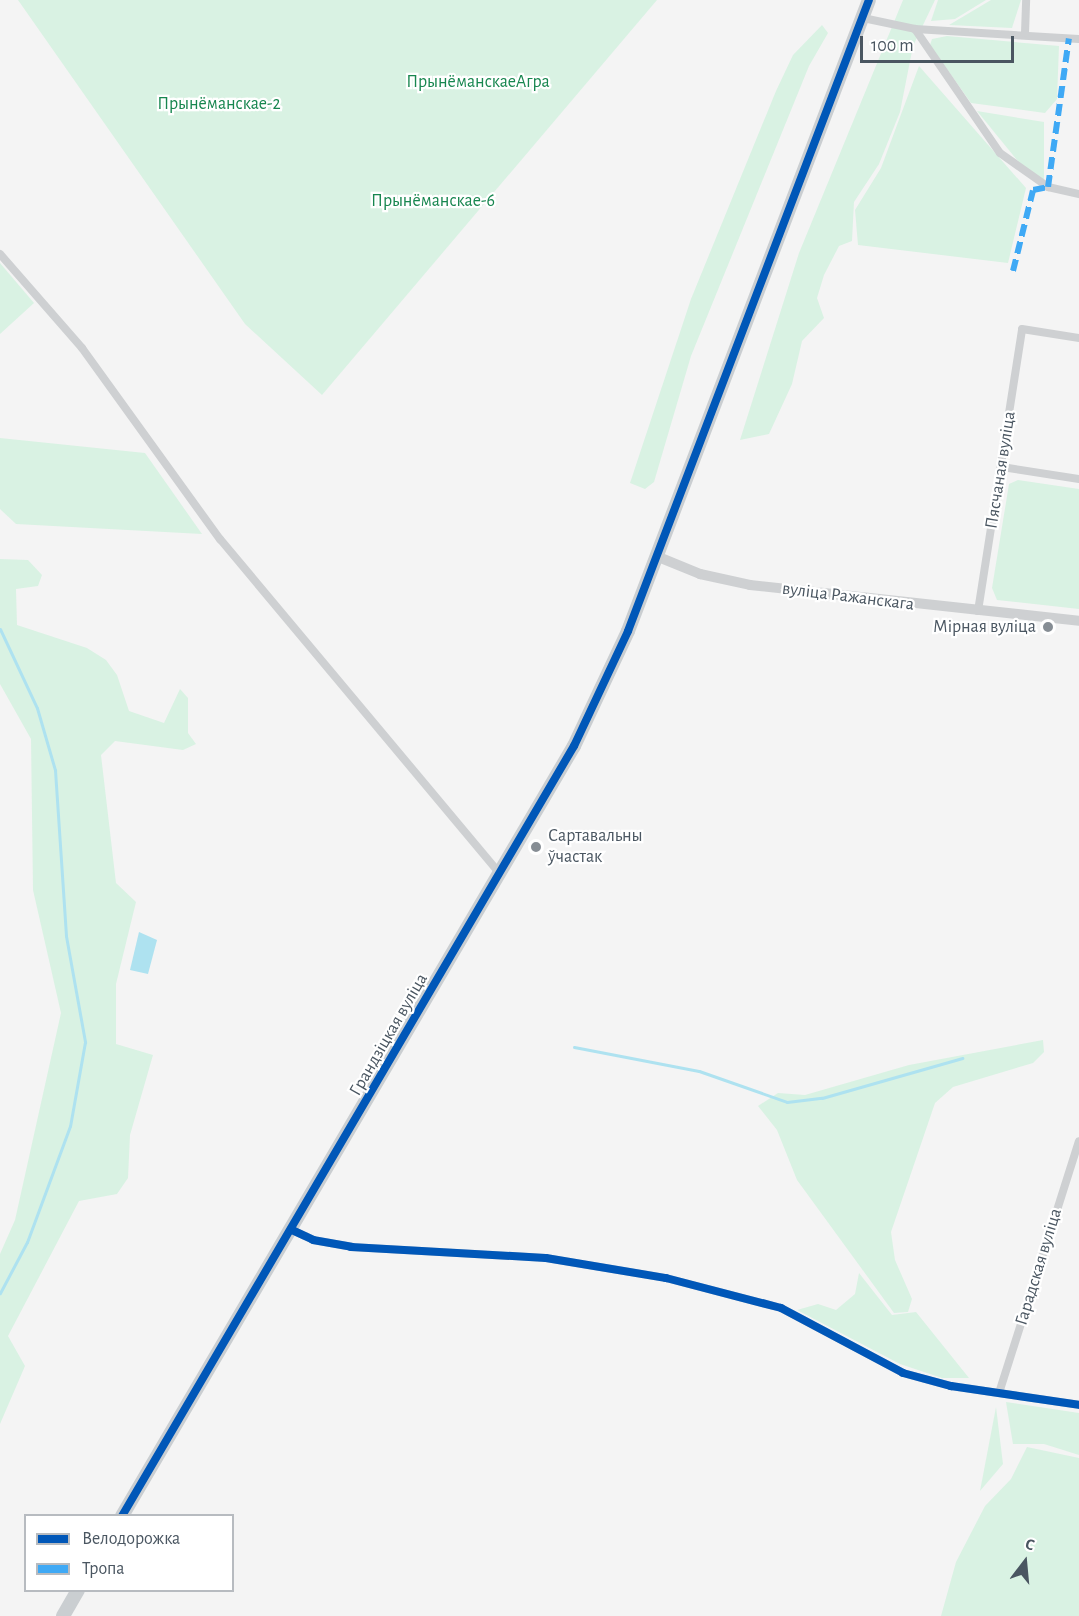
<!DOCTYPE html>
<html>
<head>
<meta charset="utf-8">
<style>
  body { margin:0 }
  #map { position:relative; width:1079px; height:1616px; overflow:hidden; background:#f4f4f4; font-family:"Alegreya Sans",sans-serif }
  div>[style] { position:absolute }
  .green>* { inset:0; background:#d9f2e3 }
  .water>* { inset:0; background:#aee2f0 }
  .stream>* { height:3px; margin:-1.5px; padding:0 1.5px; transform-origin:1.5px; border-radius:1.5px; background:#aee2f0 }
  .minor>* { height:8px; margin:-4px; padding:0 4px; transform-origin:4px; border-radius:4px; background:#ced0d2 }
  .tertiary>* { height:10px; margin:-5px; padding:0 5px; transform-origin:5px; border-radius:5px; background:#ced0d2 }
  .primary>* { height:14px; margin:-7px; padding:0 7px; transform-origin:7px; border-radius:7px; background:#caced1 }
  .quiet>* { height:6px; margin-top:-3px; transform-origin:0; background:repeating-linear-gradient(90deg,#3fa9f5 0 12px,transparent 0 18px) }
  .cycleway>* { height:8px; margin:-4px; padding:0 4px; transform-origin:4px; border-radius:4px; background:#0057b8 }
  .dots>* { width:16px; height:16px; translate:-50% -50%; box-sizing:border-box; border:3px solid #fff; border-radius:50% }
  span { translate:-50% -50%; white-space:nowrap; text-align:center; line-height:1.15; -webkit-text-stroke:4.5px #fff; paint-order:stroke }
  .park-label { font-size:18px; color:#17864f }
  .street-label { font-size:18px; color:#4a5661 }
  .poi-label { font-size:18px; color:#4a5661 }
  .right { translate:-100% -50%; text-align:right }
  .left { translate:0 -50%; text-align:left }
  .legend { position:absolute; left:24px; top:1514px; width:210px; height:78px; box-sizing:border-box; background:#fff; border:2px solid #b7bbc0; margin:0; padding:8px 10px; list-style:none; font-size:18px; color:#4a5661 }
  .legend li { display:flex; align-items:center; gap:12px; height:30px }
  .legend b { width:30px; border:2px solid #b7bbc0 }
  .north { position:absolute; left:995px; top:1532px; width:60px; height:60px; -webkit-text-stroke:4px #fff; paint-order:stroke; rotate:16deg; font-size:16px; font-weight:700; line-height:24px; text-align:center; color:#4a5661 }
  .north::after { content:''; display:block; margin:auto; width:21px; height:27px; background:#4a5661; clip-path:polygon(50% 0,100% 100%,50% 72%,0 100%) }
  .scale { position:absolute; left:860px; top:36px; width:154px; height:27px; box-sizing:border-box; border:3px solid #4a5661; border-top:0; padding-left:8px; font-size:18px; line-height:21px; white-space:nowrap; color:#4a5661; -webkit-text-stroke:4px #fff; paint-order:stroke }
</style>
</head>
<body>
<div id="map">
  <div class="green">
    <div style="clip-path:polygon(18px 0,657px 0,322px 395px,245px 324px)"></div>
    <div style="clip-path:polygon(903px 0,935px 0,913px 46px,900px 112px,879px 164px,854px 202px,852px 241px,839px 246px,824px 275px,817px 298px,824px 318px,802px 341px,792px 384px,769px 434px,740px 440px,799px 253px)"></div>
    <div style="clip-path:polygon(938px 0,986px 0,955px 19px,931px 21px)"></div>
    <div style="clip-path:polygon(991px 0,1021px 0,1012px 28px,949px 25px)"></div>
    <div style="clip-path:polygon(822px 25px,828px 33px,809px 66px,691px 356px,654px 482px,645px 489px,630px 483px,691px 299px,776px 91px,793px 55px)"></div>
    <div style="clip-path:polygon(947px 36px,1059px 46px,1057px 99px,1045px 113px,971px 103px,930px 45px,932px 39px)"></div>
    <div style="clip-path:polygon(919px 66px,1026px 188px,1008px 263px,858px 245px,855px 210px,881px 168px)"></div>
    <div style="clip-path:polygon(977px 111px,1044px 122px,1044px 181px,1021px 165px)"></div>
    <div style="clip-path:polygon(0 263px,34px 303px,0 334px)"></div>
    <div style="clip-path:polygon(0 438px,145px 453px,202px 534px,16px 524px,0 509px)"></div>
    <div style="clip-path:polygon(1018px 480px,1079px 489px,1079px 609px,997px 600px,992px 588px,1009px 484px)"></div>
    <div style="clip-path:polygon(0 559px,28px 560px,42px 575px,38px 586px,16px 589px,17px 625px,87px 648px,106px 660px,117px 675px,129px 711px,164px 723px,180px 689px,188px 698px,188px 733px,196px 744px,183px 750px,115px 741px,101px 755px,116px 883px,136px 902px,116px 984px,116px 1044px,153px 1055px,130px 1135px,128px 1178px,117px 1194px,79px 1201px,8px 1336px,25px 1366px,0 1424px,0 1254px,15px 1220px,61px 1013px,33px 890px,31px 739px,0 684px)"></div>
    <div style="clip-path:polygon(1043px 1040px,1044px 1052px,1033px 1063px,953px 1087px,935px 1103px,891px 1232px,895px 1260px,912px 1299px,908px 1312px,894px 1313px,797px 1180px,777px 1130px,758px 1106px,778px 1093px,805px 1095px,909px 1065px)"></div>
    <div style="clip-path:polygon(859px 1273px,892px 1315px,916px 1312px,969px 1378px,942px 1378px,900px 1364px,797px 1310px,818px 1304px,836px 1310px,855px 1294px)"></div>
    <div style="clip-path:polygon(1006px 1402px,1079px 1413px,1079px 1455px,1044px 1444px,1013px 1444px)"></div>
    <div style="clip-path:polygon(996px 1407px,1003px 1464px,980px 1491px)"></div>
    <div style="clip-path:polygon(1027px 1447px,1079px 1458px,1079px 1616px,941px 1616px,956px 1562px,985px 1506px,1011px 1479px)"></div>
  </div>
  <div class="water">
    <div style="clip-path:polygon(139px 932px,157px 940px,148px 974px,130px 970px)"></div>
  </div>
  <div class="stream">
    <div style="left:0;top:629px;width:87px;rotate:64.9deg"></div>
    <div style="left:37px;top:708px;width:65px;rotate:73.8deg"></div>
    <div style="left:55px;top:770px;width:166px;rotate:86.2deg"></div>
    <div style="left:66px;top:936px;width:108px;rotate:79.8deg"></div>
    <div style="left:85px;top:1042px;width:85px;rotate:100.1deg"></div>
    <div style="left:70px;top:1126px;width:124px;rotate:110.3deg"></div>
    <div style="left:27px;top:1242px;width:58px;rotate:117.9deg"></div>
    <div style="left:574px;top:1047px;width:127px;rotate:10.9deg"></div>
    <div style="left:699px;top:1071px;width:93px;rotate:19.4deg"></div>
    <div style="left:787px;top:1102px;width:35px;rotate:-7deg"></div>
    <div style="left:822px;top:1098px;width:146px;rotate:-15.9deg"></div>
  </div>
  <div class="minor">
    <div style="left:863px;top:18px;width:53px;rotate:11.9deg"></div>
    <div style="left:915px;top:29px;width:164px;rotate:3.5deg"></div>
    <div style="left:915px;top:29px;width:150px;rotate:55.6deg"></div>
    <div style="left:1000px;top:153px;width:59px;rotate:35.3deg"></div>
    <div style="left:1048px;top:187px;width:32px;rotate:13deg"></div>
    <div style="left:1025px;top:33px;width:33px;rotate:-88deg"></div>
    <div style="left:0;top:254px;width:125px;rotate:48.9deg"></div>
    <div style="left:82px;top:348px;width:236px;rotate:54.2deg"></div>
    <div style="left:220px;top:539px;width:438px;rotate:50.1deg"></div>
    <div style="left:1002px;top:467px;width:78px;rotate:8.9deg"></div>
    <div style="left:978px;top:611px;width:285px;rotate:-81.1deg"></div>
    <div style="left:1022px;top:329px;width:58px;rotate:9deg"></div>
    <div style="left:292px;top:1230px;width:23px;rotate:25deg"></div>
    <div style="left:313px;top:1240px;width:39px;rotate:10deg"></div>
    <div style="left:351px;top:1247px;width:195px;rotate:3.2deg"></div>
    <div style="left:546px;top:1258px;width:122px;rotate:9.5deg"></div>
    <div style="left:666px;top:1278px;width:119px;rotate:14.6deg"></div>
    <div style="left:781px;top:1308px;width:138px;rotate:28deg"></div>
    <div style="left:903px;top:1373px;width:50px;rotate:15.2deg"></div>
    <div style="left:951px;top:1386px;width:129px;rotate:8.4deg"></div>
    <div style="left:999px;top:1393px;width:264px;rotate:-72.4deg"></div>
  </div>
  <div class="tertiary">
    <div style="left:656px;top:556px;width:48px;rotate:22.2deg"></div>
    <div style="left:700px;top:574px;width:51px;rotate:12.4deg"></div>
    <div style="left:750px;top:585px;width:331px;rotate:6.2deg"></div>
  </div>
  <div class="primary">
    <div style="left:122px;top:1516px;width:893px;rotate:-59.59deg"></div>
    <div style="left:574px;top:746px;width:127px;rotate:-64.8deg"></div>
    <div style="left:628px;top:631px;width:675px;rotate:-69.1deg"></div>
    <div style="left:63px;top:1616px;width:30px;rotate:-60deg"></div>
  </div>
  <div class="quiet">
    <div style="left:1013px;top:271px;width:83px;rotate:-76.1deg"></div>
    <div style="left:1033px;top:190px;width:15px;rotate:-11deg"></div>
    <div style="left:1048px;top:187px;width:150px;rotate:-82deg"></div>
  </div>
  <div class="cycleway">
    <div style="left:292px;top:1230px;width:23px;rotate:25deg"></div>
    <div style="left:313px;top:1240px;width:39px;rotate:10deg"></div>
    <div style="left:351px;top:1247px;width:195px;rotate:3.2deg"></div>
    <div style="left:546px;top:1258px;width:122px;rotate:9.5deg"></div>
    <div style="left:666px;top:1278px;width:119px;rotate:14.6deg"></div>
    <div style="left:781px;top:1308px;width:138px;rotate:28deg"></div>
    <div style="left:903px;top:1373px;width:50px;rotate:15.2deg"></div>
    <div style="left:951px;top:1386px;width:129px;rotate:8.4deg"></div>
    <div style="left:122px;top:1516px;width:893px;rotate:-59.59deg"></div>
    <div style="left:574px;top:746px;width:127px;rotate:-64.8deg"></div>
    <div style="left:628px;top:631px;width:675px;rotate:-69.1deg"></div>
  </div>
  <div class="dots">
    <div style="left:1048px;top:627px;background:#868d94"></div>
    <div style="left:536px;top:847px;background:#868d94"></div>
  </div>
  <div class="park-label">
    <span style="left:478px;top:82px">ПрынёманскаеАгра</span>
    <span style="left:219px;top:104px">Прынёманскае-2</span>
    <span style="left:433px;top:201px">Прынёманскае-6</span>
  </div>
  <div class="street-label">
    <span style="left:1001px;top:470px;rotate:-81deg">Пясчаная вуліца</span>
    <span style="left:848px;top:597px;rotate:7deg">вуліца Ражанскага</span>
    <span style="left:389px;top:1035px;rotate:-60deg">Грандзіцкая вуліца</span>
    <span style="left:1039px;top:1267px;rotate:-73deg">Гарадская вуліца</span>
  </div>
  <div class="poi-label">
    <span class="right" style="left:1036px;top:627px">Мірная вуліца</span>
    <span class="left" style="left:548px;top:847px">Сартавальны<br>ўчастак</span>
  </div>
  <ul class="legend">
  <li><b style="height:8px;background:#0057b8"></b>Велодорожка</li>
  <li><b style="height:8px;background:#3fa9f5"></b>Тропа</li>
  </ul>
  <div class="north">С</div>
  <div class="scale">100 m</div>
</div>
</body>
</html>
